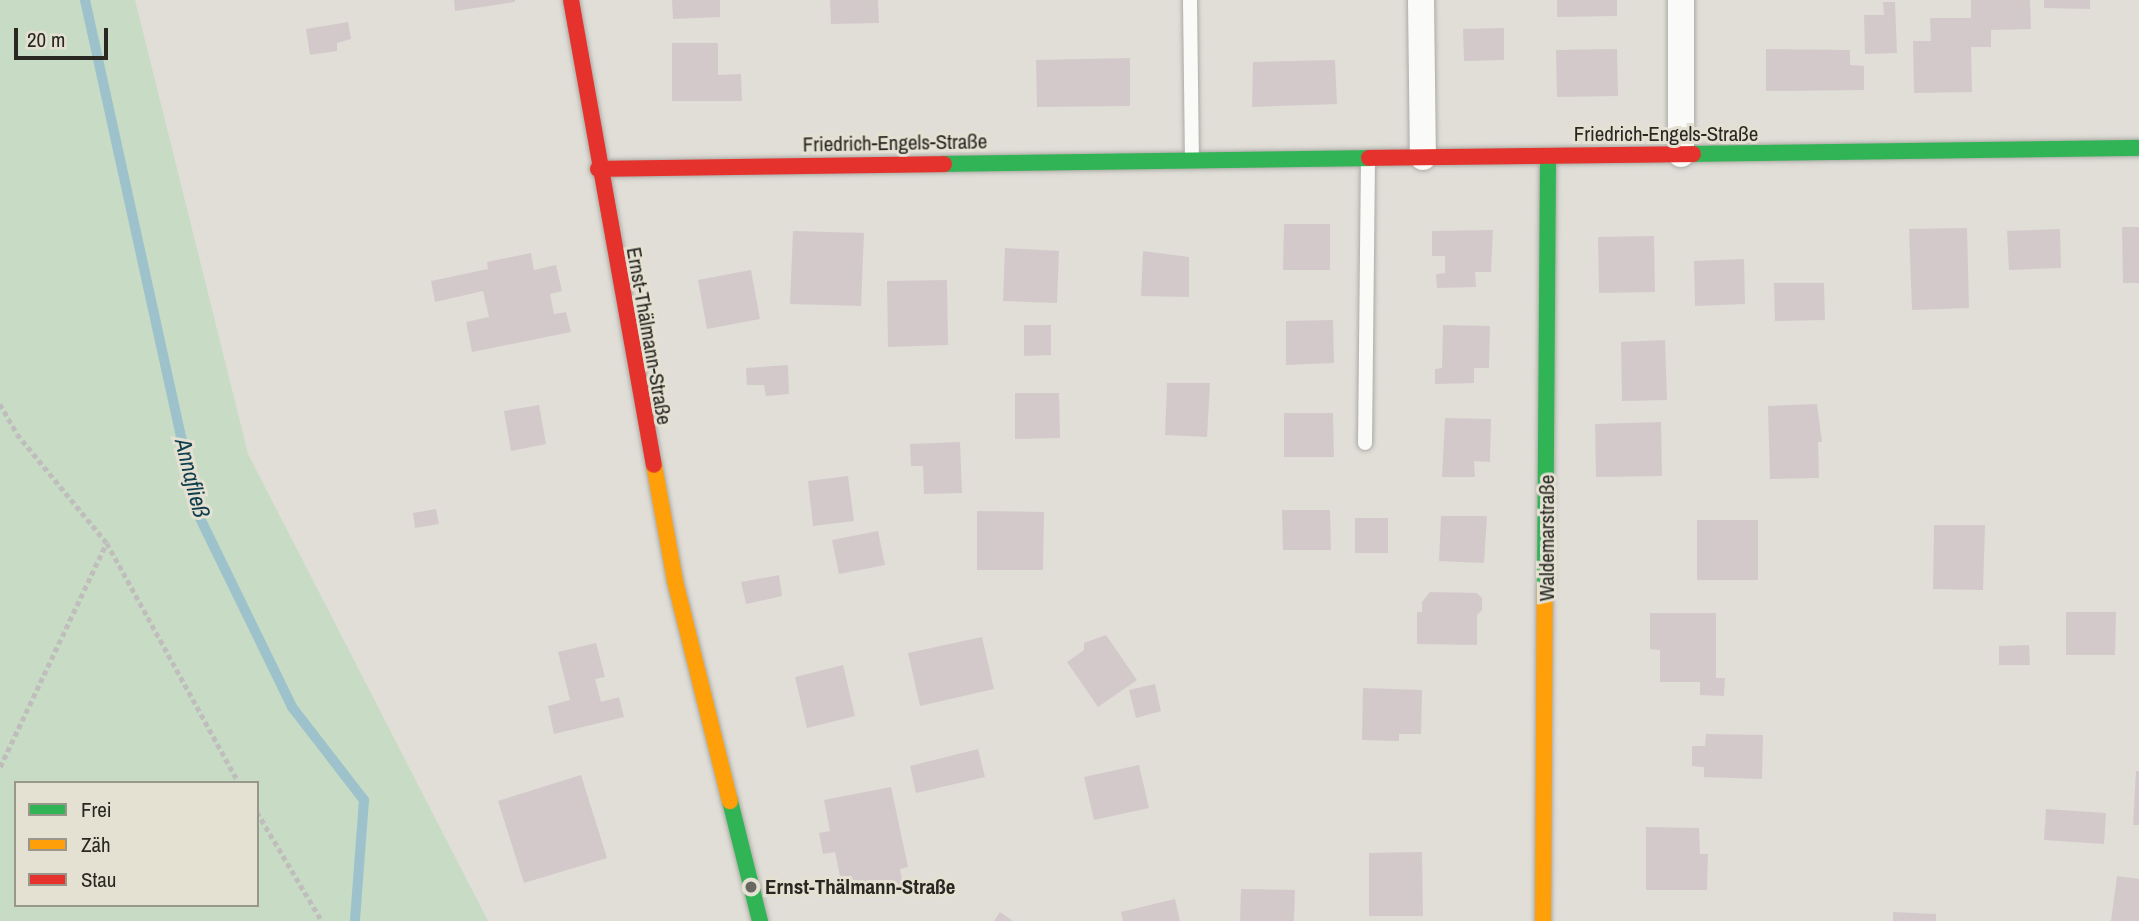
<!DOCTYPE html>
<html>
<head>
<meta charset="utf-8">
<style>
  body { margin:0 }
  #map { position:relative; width:2139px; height:921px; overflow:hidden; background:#e0ded7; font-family:"Archivo Narrow",sans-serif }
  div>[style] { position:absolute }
  .green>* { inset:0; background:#c7dbc5 }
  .stream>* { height:10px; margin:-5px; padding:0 5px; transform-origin:5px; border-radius:5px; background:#9dc2cc }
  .building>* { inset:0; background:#d3c9cb }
  .path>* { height:4.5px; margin-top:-2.25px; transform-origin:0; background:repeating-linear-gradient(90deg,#bfbebc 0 5px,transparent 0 8.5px) }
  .roads { filter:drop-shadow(0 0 2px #abaaa4) drop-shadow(0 0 2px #abaaa4) }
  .lane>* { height:14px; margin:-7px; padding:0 7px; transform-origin:7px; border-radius:7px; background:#fafaf9 }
  .street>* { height:26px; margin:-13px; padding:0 13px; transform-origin:13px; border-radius:13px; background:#fafaf9 }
  .fast>* { height:16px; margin:-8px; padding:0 8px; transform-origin:8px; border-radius:8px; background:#30b455 }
  .slow>* { height:16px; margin:-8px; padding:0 8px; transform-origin:8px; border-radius:8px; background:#ff9f0a }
  .jam>* { height:16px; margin:-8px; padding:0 8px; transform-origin:8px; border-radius:8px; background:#e5322d }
  .dots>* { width:19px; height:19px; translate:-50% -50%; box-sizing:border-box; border:4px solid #e4e1d3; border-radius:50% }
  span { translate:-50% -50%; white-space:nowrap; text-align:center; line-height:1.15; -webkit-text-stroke:6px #e4e1d3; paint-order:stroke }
  .street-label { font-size:21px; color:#282722 }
  .poi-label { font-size:21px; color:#282722; font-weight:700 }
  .left { translate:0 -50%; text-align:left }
  .water-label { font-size:23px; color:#0e3e4c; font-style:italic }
  .legend { position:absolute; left:14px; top:781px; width:245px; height:126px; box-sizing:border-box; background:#e4e1d3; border:2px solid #99978c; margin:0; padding:9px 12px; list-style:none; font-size:21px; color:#282722 }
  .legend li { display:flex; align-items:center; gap:14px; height:35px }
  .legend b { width:35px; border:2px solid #99978c }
  .scale { position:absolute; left:14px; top:28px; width:94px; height:32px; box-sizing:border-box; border:4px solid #282722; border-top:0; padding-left:9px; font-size:21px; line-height:24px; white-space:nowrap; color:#282722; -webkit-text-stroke:5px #e4e1d3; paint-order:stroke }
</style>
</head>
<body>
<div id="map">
  <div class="green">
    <div style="clip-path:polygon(evenodd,0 0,135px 0,248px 454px,488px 921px,0 921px,0 0,16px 783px,257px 783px,257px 905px,16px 905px,16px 783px)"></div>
  </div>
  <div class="stream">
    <div style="left:85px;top:0;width:526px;rotate:77.6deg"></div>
    <div style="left:198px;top:514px;width:215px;rotate:64deg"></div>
    <div style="left:292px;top:707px;width:118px;rotate:52.3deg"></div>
    <div style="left:364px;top:800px;width:121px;rotate:94.3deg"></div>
  </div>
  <div class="building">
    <div style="clip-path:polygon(454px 0,515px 0,515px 2px,455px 11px)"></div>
    <div style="clip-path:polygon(672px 0,720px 0,720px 17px,673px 19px)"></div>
    <div style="clip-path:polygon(830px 0,878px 0,879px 23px,831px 24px)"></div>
    <div style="clip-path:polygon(1557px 0,1617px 0,1617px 16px,1557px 17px)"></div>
    <div style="clip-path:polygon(1971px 0,2030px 0,2031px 29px,1991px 30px,1991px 47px,1971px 47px,1972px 92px,1914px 93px,1913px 41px,1931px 41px,1930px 18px,1971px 18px)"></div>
    <div style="clip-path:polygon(2044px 0,2090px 0,2090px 9px,2044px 8px)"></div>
    <div style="clip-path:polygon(1883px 2px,1895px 2px,1897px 53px,1865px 54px,1864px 15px,1884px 15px)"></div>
    <div style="clip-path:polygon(348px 22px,351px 39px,337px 43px,337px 51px,310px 55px,306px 29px)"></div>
    <div style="clip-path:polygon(1504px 28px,1504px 60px,1464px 61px,1463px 29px)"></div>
    <div style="clip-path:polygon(672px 43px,718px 43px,718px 75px,741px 74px,742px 101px,672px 101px)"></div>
    <div style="clip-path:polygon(1617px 49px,1618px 96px,1557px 97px,1556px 50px)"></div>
    <div style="clip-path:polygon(1766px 49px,1850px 50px,1850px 65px,1864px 66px,1864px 90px,1766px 91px)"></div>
    <div style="clip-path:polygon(1130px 58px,1130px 106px,1037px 107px,1036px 60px)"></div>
    <div style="clip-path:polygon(1335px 60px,1337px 104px,1252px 107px,1253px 62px)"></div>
    <div style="clip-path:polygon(1284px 224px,1330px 224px,1330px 270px,1283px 270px)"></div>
    <div style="clip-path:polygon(2122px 227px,2139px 227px,2139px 283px,2123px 283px)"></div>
    <div style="clip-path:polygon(1967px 228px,1969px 308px,1912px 310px,1909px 229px)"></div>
    <div style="clip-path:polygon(2060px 229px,2061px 268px,2009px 270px,2007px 231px)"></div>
    <div style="clip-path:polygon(1493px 230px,1491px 272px,1475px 272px,1476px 287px,1437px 288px,1436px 274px,1445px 273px,1445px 256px,1432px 256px,1432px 231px)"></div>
    <div style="clip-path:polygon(793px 231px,864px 233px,861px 306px,790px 304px)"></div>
    <div style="clip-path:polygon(1654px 236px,1655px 292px,1599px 293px,1598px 237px)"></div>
    <div style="clip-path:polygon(1005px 248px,1059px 251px,1057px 303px,1003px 301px)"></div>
    <div style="clip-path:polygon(1143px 251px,1189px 257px,1189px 297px,1141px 296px)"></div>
    <div style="clip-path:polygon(531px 253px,534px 270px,556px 265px,562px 291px,550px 294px,554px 314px,566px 312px,571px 332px,472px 352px,466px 322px,489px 317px,483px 291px,435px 302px,431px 281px,488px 269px,487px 262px)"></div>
    <div style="clip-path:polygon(1744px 259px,1745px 304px,1695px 306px,1694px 261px)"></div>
    <div style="clip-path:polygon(751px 270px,760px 319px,707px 329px,698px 280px)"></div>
    <div style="clip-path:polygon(947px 280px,948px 345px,888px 347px,887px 281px)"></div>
    <div style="clip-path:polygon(1774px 283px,1824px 283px,1825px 320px,1775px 321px)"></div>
    <div style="clip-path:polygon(1333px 320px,1334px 363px,1286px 365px,1286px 321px)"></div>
    <div style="clip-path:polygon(1024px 325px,1051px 325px,1051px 355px,1024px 356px)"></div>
    <div style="clip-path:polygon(1443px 325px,1490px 326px,1489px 368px,1474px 368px,1474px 383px,1435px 384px,1435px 369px,1442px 368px)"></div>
    <div style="clip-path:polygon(1665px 340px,1667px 400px,1622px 401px,1621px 342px)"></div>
    <div style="clip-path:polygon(788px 365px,789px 394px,766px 396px,764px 385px,747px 385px,746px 368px)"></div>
    <div style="clip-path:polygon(1167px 383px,1210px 383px,1207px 437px,1165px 435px)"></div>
    <div style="clip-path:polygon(1015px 393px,1059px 393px,1060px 438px,1015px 439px)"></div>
    <div style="clip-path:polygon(1817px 404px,1822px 442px,1818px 442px,1819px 478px,1770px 479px,1768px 406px)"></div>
    <div style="clip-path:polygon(539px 405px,546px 444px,511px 451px,504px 411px)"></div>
    <div style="clip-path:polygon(1284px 413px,1333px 413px,1334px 457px,1284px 457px)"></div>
    <div style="clip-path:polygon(1445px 418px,1491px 419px,1490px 462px,1474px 461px,1475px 477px,1442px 477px)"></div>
    <div style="clip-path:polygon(1661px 422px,1662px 476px,1596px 477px,1595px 424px)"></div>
    <div style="clip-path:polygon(960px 442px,962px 493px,924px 494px,923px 466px,911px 466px,910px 444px)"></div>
    <div style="clip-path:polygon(848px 476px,854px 521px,813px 526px,808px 481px)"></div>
    <div style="clip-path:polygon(436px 509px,439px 524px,415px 528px,413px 513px)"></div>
    <div style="clip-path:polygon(1282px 510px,1330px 510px,1331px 550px,1283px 550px)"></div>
    <div style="clip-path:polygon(977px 511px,1044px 512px,1043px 570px,977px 570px)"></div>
    <div style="clip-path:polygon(1441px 516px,1487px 516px,1484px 563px,1439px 561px)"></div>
    <div style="clip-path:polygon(1355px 518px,1388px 518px,1388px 553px,1355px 553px)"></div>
    <div style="clip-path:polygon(1697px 520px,1758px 520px,1758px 580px,1697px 580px)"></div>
    <div style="clip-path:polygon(1934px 525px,1985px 525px,1983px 590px,1933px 589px)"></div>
    <div style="clip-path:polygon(878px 531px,885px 565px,839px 574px,832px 540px)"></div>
    <div style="clip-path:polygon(779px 575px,782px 596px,746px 604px,741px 582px)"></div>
    <div style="clip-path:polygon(1430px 592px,1477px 593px,1482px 598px,1482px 610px,1477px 615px,1477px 645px,1417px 644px,1417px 612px,1422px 612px,1422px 602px)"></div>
    <div style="clip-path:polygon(2066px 612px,2116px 612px,2115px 655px,2066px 655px)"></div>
    <div style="clip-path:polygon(1650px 613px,1716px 613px,1716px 678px,1725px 678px,1724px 696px,1700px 695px,1700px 682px,1660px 682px,1660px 650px,1650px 649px)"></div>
    <div style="clip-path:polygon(1106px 635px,1137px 680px,1098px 707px,1067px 662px,1084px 650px,1084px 643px)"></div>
    <div style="clip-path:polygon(982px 637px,994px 689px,920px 706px,908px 653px)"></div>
    <div style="clip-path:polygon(596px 643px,605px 677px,595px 679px,601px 702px,619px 697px,624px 717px,554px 734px,548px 706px,570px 700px,558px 652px)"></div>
    <div style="clip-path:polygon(2029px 645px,2030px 665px,1999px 665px,1999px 646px)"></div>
    <div style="clip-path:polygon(843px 665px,855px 716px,807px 728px,795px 677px)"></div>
    <div style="clip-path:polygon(1155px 684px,1161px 711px,1136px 718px,1129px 690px)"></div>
    <div style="clip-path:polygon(1363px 688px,1422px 690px,1421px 734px,1399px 734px,1399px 741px,1362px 740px)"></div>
    <div style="clip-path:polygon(1706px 734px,1763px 735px,1762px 779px,1704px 777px,1704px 767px,1692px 766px,1692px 746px,1705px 746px)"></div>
    <div style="clip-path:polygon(978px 749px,985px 777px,916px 793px,910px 766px)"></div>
    <div style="clip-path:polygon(1139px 765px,1149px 808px,1094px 820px,1084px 777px)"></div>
    <div style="clip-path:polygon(2136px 771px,2139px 771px,2139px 825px,2133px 825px)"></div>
    <div style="clip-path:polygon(581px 775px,607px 858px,524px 883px,498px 801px)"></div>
    <div style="clip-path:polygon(891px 787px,908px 867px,900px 869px,903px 885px,856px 895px,853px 879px,841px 881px,835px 852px,823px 854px,819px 833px,830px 831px,824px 800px)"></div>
    <div style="clip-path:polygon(2046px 809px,2106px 813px,2104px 844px,2044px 840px)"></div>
    <div style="clip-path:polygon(1646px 827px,1699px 828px,1700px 854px,1708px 854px,1707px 890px,1646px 890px)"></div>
    <div style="clip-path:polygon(1422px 852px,1423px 916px,1369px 916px,1369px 853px)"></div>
    <div style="clip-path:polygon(2117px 876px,2139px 879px,2139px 921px,2111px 921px)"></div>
    <div style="clip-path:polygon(1241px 889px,1295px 890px,1294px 921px,1240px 921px)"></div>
    <div style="clip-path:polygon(1175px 899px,1180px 921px,1123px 921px,1121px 912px)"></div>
    <div style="clip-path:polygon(1000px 912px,1013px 921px,994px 921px)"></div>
    <div style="clip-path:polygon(1893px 912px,1936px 914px,1936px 921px,1893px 921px)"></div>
  </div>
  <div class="path">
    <div style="left:0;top:404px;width:34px;rotate:60deg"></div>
    <div style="left:17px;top:434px;width:141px;rotate:50.5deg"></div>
    <div style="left:107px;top:543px;width:274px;rotate:61.2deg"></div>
    <div style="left:0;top:767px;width:247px;rotate:-64.6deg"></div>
    <div style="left:257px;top:812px;width:127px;rotate:59.2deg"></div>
  </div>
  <div class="roads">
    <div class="lane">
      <div style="left:1190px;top:0;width:159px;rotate:89.3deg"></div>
      <div style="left:1365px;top:443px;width:283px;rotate:-89.4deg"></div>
    </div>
    <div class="street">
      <div style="left:1421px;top:0;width:157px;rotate:89.3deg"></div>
      <div style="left:1681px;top:0;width:154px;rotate:90deg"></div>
    </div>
    <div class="fast">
      <div style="left:1693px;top:154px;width:446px;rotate:-0.8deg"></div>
      <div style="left:944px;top:164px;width:425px;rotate:-0.8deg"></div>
      <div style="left:1545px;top:589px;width:433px;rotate:-89.6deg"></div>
      <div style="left:730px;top:801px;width:124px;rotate:76deg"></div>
    </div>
    <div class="slow">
      <div style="left:654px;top:465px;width:118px;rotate:79.7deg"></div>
      <div style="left:675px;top:581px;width:227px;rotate:76deg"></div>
      <div style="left:1543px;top:921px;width:332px;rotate:-89.7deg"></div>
    </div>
    <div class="jam">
      <div style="left:571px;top:0;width:472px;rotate:79.9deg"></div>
      <div style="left:1369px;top:158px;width:324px;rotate:-0.7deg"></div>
      <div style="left:598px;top:169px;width:346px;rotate:-0.8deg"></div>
    </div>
  </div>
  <div class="dots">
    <div style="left:751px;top:887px;background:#686761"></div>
  </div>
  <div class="street-label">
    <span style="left:1666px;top:134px">Friedrich-Engels-Straße</span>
    <span style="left:895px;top:143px;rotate:-1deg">Friedrich-Engels-Straße</span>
    <span style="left:649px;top:336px;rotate:80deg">Ernst-Thälmann-Straße</span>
    <span style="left:1547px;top:538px;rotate:-90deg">Waldemarstraße</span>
  </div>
  <div class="poi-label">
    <span class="left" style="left:765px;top:887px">Ernst-Thälmann-Straße</span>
  </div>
  <div class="water-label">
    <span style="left:192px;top:478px;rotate:76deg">Annafließ</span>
  </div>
  <ul class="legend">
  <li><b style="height:9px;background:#30b455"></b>Frei</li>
  <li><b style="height:9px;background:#ff9f0a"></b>Zäh</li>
  <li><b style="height:9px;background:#e5322d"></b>Stau</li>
  </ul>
  <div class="scale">20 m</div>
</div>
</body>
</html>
